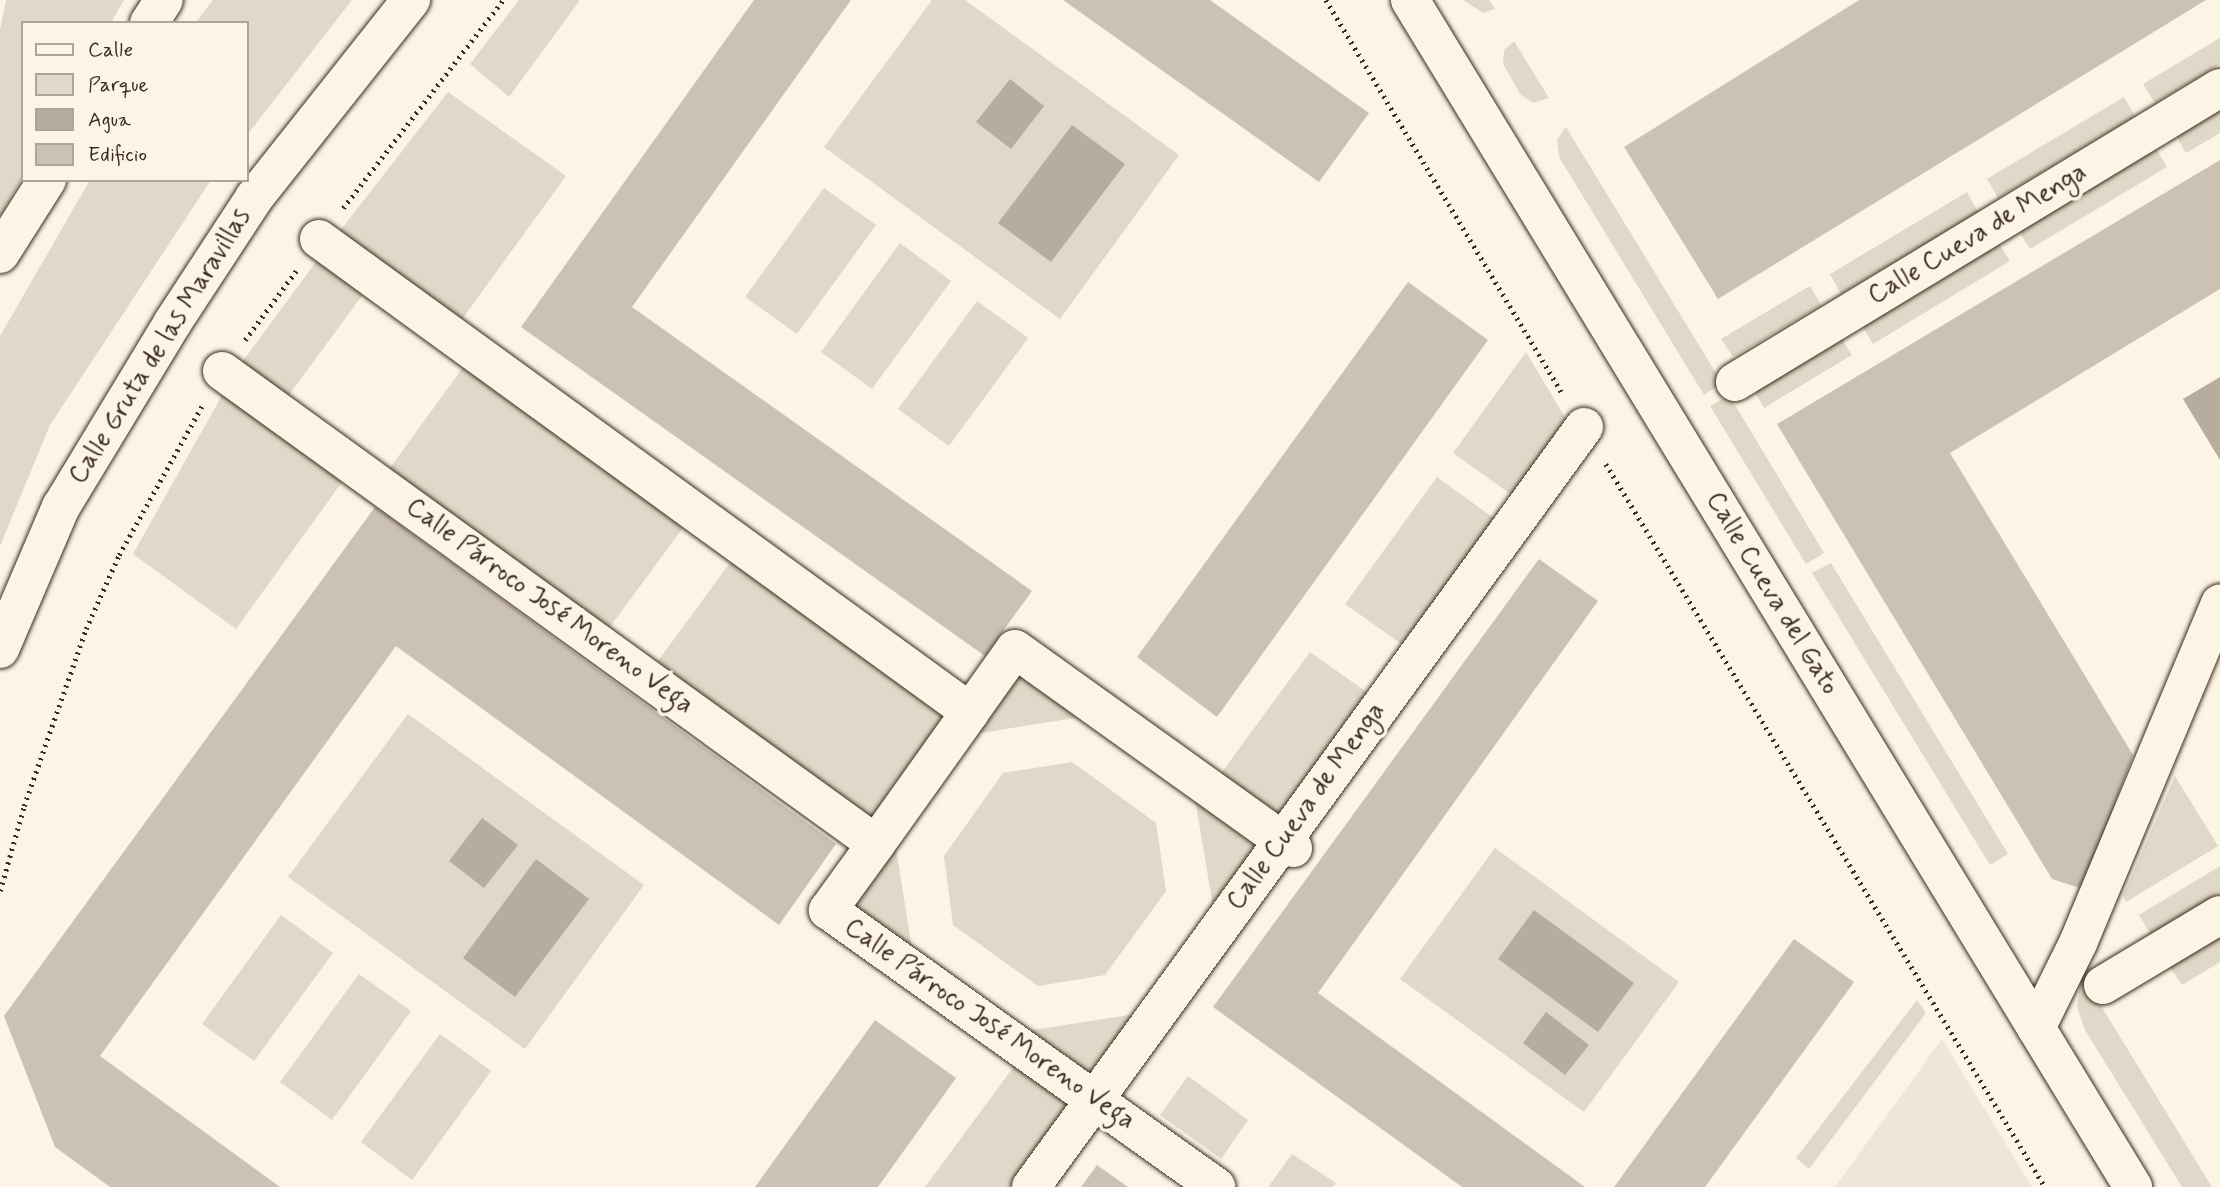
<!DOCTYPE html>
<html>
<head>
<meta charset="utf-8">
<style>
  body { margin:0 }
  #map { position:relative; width:2220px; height:1187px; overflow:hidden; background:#fcf5e5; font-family:Mynerve,sans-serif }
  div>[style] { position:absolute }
  .built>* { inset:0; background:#eee6d6 }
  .green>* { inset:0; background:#e0d8c8 }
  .water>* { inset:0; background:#b7ad9e }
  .building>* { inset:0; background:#ccc2b3 }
  .path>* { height:4.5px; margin-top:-2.25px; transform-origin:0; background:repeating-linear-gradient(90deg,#3b2a1e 0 2px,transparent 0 7px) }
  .roads { filter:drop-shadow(0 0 2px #3b2a1e) drop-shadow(0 0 2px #3b2a1e) }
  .minor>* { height:38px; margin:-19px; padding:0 19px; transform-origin:19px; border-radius:19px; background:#fcf5e5 }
  .highway>* { height:38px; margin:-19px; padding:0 19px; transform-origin:19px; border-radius:19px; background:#fcf5e5 }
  span { translate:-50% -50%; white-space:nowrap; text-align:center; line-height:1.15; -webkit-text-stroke:7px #fcf5e5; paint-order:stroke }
  .street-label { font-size:26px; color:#3b2a1e }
  .legend { position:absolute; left:21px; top:21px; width:228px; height:161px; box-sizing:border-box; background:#fcf5e5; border:2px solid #afa495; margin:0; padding:9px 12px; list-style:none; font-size:21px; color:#3b2a1e }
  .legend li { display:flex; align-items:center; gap:14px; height:35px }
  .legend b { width:35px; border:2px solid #afa495 }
</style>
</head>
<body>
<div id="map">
  <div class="built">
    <div style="clip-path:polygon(1942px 1039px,2032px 1187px,1835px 1187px)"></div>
  </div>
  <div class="green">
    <div style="clip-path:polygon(6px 0,124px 0,111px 23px,23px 23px,23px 176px,0 216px,0 30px)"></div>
    <div style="clip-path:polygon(213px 0,352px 0,247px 135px,247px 23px,195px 23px)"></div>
    <div style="clip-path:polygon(519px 0,580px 0,509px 97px,470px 64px)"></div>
    <div style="clip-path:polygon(932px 0,965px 0,1179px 155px,1060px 319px,824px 147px)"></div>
    <div style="clip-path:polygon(1463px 0,1489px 0,1495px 9px,1483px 13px)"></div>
    <div style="clip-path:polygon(2220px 38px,2220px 64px,2155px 103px,2143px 84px)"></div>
    <div style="clip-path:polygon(1514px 41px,1549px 98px,1533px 103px,1521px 95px,1503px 64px,1504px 50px)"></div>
    <div style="clip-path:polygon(448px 92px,566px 176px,457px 326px,336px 236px)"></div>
    <div style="clip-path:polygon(2124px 97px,2135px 116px,1998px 198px,1987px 179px)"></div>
    <div style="clip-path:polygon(2220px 107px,2220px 133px,2186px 153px,2175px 134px)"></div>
    <div style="clip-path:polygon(1566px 127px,1722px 383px,1704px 395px,1559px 157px,1557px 140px)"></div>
    <div style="clip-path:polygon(2155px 147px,2167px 167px,2030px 249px,2018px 230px)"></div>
    <div style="clip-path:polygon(90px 180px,211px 180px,50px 425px,0 546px,0 336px)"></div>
    <div style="clip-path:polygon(824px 188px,876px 225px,797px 334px,745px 297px)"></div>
    <div style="clip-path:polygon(1967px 192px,1978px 212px,1841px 294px,1830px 274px)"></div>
    <div style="clip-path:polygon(1998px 242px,2010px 261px,1873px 344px,1861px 324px)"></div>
    <div style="clip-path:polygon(900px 243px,951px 281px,872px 389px,821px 352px)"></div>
    <div style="clip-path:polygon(318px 259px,364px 293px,286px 399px,240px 365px)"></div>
    <div style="clip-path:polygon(1810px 286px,1821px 305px,1733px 357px,1721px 339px)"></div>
    <div style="clip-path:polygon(977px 301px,1028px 338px,949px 446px,898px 409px)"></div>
    <div style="clip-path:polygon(1840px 336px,1852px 355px,1764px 408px,1753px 389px)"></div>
    <div style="clip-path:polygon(1526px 352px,1566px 419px,1512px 495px,1453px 453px)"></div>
    <div style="clip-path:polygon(464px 366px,685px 525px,607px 631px,387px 472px)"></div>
    <div style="clip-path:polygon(225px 390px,345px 478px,236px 629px,133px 554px)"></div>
    <div style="clip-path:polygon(1729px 395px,1824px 553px,1806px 564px,1710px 406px)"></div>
    <div style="clip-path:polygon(1437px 477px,1495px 519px,1403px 645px,1345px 604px)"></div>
    <div style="clip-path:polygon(732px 560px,950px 716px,872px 823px,655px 665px)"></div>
    <div style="clip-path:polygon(1831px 563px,2008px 854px,1990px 865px,1812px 573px)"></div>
    <div style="clip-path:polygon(1310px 652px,1368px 693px,1277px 817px,1219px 776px)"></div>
    <div style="clip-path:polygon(1021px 668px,1088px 716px,974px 734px)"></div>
    <div style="clip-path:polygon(408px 714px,644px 885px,525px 1049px,288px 877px)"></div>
    <div style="clip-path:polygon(1072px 762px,1156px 823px,1166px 891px,1105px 975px,1038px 986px,953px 925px,944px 856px,1003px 773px)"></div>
    <div style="clip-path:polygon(2175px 776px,2218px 846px,2126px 902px,2123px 896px)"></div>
    <div style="clip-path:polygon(1194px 793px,1261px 842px,1213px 906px)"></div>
    <div style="clip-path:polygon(895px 842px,913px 955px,848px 907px)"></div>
    <div style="clip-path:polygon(1495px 848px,1679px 982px,1584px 1112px,1400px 979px)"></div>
    <div style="clip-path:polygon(2220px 866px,2220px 893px,2151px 935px,2139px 915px)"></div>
    <div style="clip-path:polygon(281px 915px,333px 953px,254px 1061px,202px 1024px)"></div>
    <div style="clip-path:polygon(2220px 935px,2220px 962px,2182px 985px,2169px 966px)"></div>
    <div style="clip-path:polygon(2081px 973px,2212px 1187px,2182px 1187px,2085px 1030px,2077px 1007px)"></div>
    <div style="clip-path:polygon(359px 974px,411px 1011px,332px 1120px,280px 1082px)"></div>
    <div style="clip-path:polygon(1917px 1000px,1926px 1013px,1809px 1169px,1796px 1158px)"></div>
    <div style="clip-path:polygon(1136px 1014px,1088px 1081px,1020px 1032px)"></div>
    <div style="clip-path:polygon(440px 1034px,491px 1071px,412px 1180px,361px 1142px)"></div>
    <div style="clip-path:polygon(1015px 1065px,1070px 1105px,1009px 1187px,925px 1187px)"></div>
    <div style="clip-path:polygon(1188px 1076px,1248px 1120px,1221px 1159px,1160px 1115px)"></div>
    <div style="clip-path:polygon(1292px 1154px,1336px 1183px,1333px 1187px,1268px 1187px)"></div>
  </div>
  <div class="water">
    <div style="clip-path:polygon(1010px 79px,1044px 106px,1011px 149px,976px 122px)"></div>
    <div style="clip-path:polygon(1072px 125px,1125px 164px,1051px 262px,998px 223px)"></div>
    <div style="clip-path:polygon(2220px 377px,2220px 460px,2183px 399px)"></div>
    <div style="clip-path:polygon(482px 818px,518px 845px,484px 888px,449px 861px)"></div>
    <div style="clip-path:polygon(536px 859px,589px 899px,515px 997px,463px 958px)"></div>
    <div style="clip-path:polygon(1534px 910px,1634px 983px,1598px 1032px,1498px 959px)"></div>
    <div style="clip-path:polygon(1546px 1012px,1589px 1045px,1565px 1075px,1523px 1043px)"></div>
  </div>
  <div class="building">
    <div style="clip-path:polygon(754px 0,851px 0,632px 307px,1032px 591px,985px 656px,521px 327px)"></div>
    <div style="clip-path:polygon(1063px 0,1210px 0,1369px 113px,1319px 182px)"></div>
    <div style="clip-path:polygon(1859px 0,2206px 0,1718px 299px,1624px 147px)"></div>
    <div style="clip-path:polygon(2220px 160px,2220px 289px,1950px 453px,2133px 755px,2083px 889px,2052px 879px,1777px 424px)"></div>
    <div style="clip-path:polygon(1408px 282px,1488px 340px,1217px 717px,1137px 657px)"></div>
    <div style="clip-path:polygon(375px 507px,836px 844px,779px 925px,396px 646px,100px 1056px,280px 1187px,110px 1187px,55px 1147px,4px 1016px)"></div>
    <div style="clip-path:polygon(1539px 559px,1598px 601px,1318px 993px,1585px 1187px,1462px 1187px,1213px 1007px)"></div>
    <div style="clip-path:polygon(1794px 939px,1854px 982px,1705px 1187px,1614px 1187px)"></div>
    <div style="clip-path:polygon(875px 1020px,956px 1078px,878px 1187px,755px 1187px)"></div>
    <div style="clip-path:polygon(1097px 1165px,1128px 1187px,1081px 1187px)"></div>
  </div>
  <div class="path">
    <div style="left:1326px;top:0;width:460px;rotate:59deg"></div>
    <div style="left:343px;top:208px;width:262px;rotate:-52.4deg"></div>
    <div style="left:245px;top:340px;width:86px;rotate:-53.5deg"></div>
    <div style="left:1606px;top:464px;width:846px;rotate:58.73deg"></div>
    <div style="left:0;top:891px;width:88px;rotate:-74.2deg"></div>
    <div style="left:24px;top:806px;width:188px;rotate:-70.7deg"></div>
    <div style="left:86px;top:629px;width:81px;rotate:-66deg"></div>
    <div style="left:119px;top:555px;width:171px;rotate:-60.9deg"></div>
  </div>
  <div class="roads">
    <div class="minor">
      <div style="left:1410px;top:0;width:1390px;rotate:58.65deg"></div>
      <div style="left:319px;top:239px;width:805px;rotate:36deg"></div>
      <div style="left:970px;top:712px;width:77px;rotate:-54.5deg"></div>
      <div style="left:1015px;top:649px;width:342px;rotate:35.6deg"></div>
      <div style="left:222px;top:371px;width:807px;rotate:35.88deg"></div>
      <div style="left:876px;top:844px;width:82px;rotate:126deg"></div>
      <div style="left:828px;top:910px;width:477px;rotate:35.5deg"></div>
      <div style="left:1735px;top:382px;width:567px;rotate:-31.22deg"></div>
      <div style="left:0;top:649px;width:155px;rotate:-66.8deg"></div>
      <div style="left:61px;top:507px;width:216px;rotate:-58.8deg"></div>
      <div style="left:173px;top:322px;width:148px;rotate:-56.8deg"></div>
      <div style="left:254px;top:198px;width:253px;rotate:-51.6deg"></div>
      <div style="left:876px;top:844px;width:162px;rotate:-54.5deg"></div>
      <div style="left:2103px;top:985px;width:136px;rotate:-30.9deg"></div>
      <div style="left:2036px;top:1028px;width:95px;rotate:-63.7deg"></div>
      <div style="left:2078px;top:943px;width:368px;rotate:-67.3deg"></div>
      <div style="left:1031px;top:1187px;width:940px;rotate:-53.96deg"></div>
    </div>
    <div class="highway">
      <div style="left:149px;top:23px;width:27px;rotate:-57deg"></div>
      <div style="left:0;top:254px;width:88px;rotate:-57.6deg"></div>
    </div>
  </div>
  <div class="street-label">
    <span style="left:1978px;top:235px;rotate:-31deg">Calle Cueva de Menga</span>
    <span style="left:161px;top:347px;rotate:-58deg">Calle Gruta de las Maravillas</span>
    <span style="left:1771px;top:594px;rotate:59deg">Calle Cueva del Gato</span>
    <span style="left:549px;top:607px;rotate:36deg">Calle Párroco José Moreno Vega</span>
    <span style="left:1307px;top:807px;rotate:-54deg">Calle Cueva de Menga</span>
    <span style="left:989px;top:1025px;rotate:35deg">Calle Párroco José Moreno Vega</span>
  </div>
  <ul class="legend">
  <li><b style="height:9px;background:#fcf5e5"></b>Calle</li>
  <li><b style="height:19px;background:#e0d8c8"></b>Parque</li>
  <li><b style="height:19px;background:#b7ad9e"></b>Agua</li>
  <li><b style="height:19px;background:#ccc2b3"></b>Edificio</li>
  </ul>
</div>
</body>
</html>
